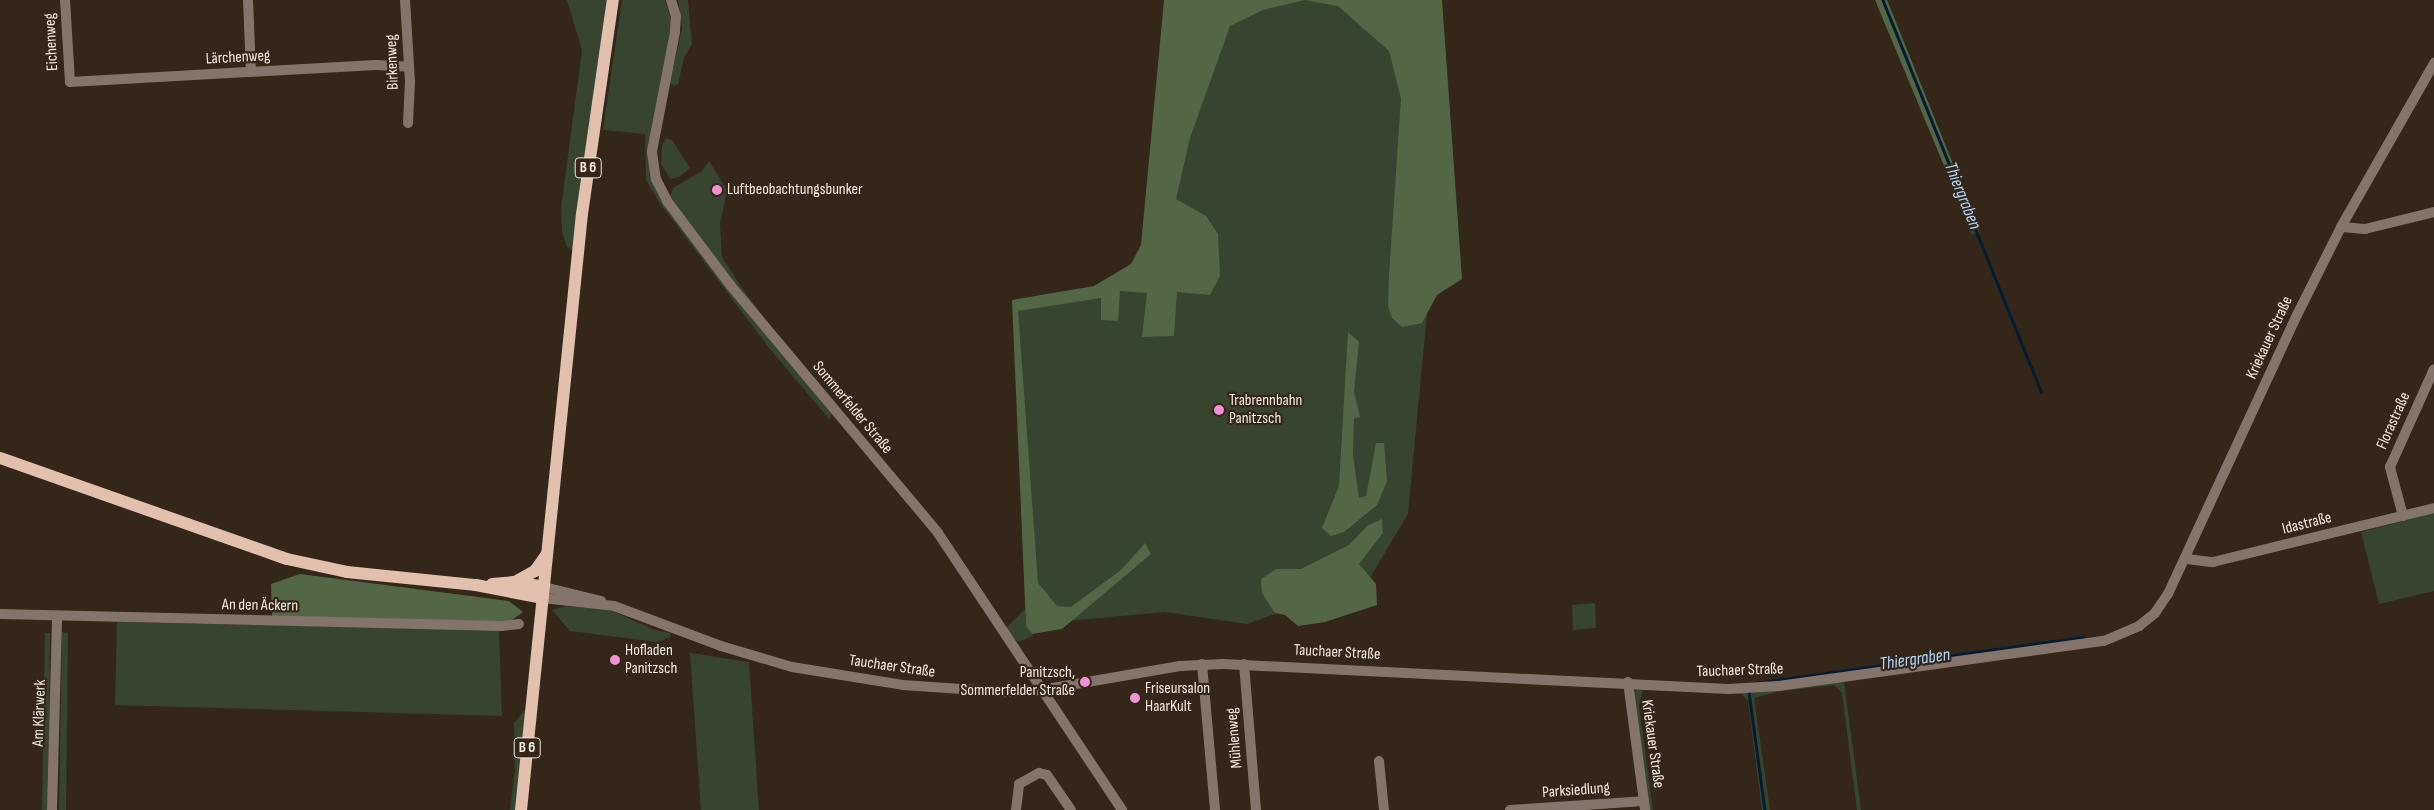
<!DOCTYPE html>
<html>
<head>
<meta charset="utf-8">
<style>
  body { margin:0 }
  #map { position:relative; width:2434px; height:810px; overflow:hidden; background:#342618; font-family:"Sofia Sans Condensed",sans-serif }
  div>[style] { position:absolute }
  .green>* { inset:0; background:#37442f }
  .forest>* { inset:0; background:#536747 }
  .stream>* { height:2.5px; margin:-1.25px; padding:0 1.25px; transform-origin:1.25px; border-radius:1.25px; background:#031c33 }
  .minor>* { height:10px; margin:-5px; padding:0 5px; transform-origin:5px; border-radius:5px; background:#85746b }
  .major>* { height:12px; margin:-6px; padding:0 6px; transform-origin:6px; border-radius:6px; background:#e2c0ad }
  .dots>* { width:14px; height:14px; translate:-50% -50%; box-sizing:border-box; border:2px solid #342618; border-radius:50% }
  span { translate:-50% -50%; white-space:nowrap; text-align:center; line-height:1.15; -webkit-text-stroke:4.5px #342618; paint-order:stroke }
  .shield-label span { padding:1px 4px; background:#342618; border:1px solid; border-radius:4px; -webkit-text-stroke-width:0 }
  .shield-label { font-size:15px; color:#f5ebe2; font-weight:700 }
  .street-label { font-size:16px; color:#f5ebe2 }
  .poi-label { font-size:16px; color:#f5ebe2 }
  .left { translate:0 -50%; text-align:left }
  .right { translate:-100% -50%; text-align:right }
  .water-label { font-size:18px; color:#b0d7fe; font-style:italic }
</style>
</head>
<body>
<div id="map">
  <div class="green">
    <div style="clip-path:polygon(567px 0,608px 0,574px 250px,567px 247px,562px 232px,561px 208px,582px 50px)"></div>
    <div style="clip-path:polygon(622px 0,665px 0,672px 22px,652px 126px,649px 158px,697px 246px,831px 413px,830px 420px,769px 348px,659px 202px,646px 180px,645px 134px,603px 130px)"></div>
    <div style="clip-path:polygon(678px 0,688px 0,692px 44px,684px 58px,678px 84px,674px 86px,670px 83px,682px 29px)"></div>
    <div style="clip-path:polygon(1223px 0,1385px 0,1433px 251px,1408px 514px,1368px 581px,1247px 624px,1165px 612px,1035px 624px,1013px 305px,1095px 292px,1151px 255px)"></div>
    <div style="clip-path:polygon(666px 138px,672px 140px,690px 168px,679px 177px,670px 179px,661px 164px,662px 145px)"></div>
    <div style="clip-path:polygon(709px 161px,727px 190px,720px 225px,722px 257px,740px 285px,782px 343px,908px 494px,942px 537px,1005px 629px,1025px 609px,1026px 626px,1033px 636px,1018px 642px,1000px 624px,938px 532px,756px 313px,669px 199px,673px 188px,702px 171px)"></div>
    <div style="clip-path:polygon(1963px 189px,1980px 232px,1971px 235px,1955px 192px)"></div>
    <div style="clip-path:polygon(2434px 513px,2434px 591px,2379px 604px,2361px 532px)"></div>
    <div style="clip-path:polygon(1595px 603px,1596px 628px,1573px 630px,1572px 605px)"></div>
    <div style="clip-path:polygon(567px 606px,610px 610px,655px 630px,670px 633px,671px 637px,657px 642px,570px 631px,552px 610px)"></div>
    <div style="clip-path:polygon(117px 622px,499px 630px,502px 716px,115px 705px)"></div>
    <div style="clip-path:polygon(62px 632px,68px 633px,66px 810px,59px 810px)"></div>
    <div style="clip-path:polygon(45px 633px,50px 633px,48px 810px,42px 810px)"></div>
    <div style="clip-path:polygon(690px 653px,749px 662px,759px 810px,701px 810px)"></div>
    <div style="clip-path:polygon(1844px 681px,1861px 810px,1857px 810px,1842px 693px,1834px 685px,1776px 692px,1754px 698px,1770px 810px,1762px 810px,1748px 701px,1742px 694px,1643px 690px,1639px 706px,1653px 810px,1648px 810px,1634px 693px,1638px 688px)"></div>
    <div style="clip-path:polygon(526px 709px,516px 810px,510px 810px,515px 770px,514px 723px)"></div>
  </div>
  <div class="forest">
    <div style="clip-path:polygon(1164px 0,1442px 0,1462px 279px,1437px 295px,1422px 323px,1402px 327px,1392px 318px,1388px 306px,1389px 275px,1401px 99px,1389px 51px,1338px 6px,1305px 0,1263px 10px,1230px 26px,1190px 138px,1176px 199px,1206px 216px,1218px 234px,1220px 276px,1210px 295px,1177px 292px,1174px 336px,1142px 337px,1147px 293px,1120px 291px,1118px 321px,1101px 320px,1101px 298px,1018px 311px,1038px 583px,1057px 606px,1071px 607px,1121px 570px,1145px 543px,1151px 554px,1062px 629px,1032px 634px,1026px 626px,1012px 300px,1094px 286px,1131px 264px,1141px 245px)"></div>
    <div style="clip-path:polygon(1875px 0,1887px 0,1963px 189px,1955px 192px)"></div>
    <div style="clip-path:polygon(1348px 332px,1359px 342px,1354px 392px,1360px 417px,1354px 418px,1353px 455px,1359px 498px,1366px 496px,1376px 443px,1384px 443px,1387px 481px,1377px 505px,1344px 532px,1331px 536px,1322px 528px,1339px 486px)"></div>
    <div style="clip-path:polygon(1382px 519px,1383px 533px,1359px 564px,1376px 584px,1377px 605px,1325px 622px,1298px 626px,1285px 615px,1275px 613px,1262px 593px,1261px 579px,1276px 569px,1301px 569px,1349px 545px,1367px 526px)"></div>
    <div style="clip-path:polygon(300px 574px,509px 601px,523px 612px,512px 620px,498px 622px,272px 616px,271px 584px)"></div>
  </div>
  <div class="stream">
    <div style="left:1883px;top:0;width:423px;rotate:68deg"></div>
    <div style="left:1748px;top:684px;width:338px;rotate:-8deg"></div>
    <div style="left:1749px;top:692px;width:119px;rotate:82.3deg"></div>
  </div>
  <div class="minor">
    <div style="left:65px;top:0;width:82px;rotate:86.5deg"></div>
    <div style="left:70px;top:82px;width:306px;rotate:-3.2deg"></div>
    <div style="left:376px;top:65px;width:33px;rotate:3deg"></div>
    <div style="left:248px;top:0;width:72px;rotate:87.6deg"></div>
    <div style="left:405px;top:0;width:81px;rotate:86.5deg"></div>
    <div style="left:410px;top:81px;width:42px;rotate:92.7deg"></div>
    <div style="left:671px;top:0;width:17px;rotate:73deg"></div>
    <div style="left:676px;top:16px;width:16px;rotate:94deg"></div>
    <div style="left:675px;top:32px;width:122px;rotate:100.9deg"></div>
    <div style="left:652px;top:152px;width:27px;rotate:82deg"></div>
    <div style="left:656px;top:179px;width:25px;rotate:63deg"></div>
    <div style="left:667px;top:201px;width:106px;rotate:53deg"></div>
    <div style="left:731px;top:286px;width:322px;rotate:50deg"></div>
    <div style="left:938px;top:533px;width:333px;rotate:56.4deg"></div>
    <div style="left:2341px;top:227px;width:24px;rotate:5deg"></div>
    <div style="left:2365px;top:229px;width:71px;rotate:-13.8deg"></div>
    <div style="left:2403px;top:516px;width:51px;rotate:-104.9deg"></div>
    <div style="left:2390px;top:467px;width:107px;rotate:-65.8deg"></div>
    <div style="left:2187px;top:559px;width:26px;rotate:7deg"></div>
    <div style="left:2213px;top:562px;width:228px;rotate:-13.7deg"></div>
    <div style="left:544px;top:587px;width:59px;rotate:13.8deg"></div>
    <div style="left:542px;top:598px;width:72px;rotate:6.3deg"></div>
    <div style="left:614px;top:606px;width:114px;rotate:20.5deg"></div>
    <div style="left:721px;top:646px;width:74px;rotate:16.5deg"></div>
    <div style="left:792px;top:667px;width:112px;rotate:9.2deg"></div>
    <div style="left:903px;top:685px;width:102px;rotate:3.9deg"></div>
    <div style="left:1005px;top:692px;width:36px;rotate:-3deg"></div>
    <div style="left:1041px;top:690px;width:141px;rotate:-9.8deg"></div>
    <div style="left:1180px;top:666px;width:43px;rotate:-2.7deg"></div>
    <div style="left:1223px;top:664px;width:506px;rotate:2.83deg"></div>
    <div style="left:1728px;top:689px;width:50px;rotate:-3.4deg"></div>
    <div style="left:1778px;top:686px;width:329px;rotate:-7.9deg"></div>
    <div style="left:2104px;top:641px;width:38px;rotate:-23deg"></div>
    <div style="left:2139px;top:626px;width:21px;rotate:-39deg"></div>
    <div style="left:2155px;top:613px;width:23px;rotate:-56deg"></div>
    <div style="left:2168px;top:594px;width:307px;rotate:-65.2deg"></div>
    <div style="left:2297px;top:315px;width:98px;rotate:-63.4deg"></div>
    <div style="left:2341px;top:227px;width:189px;rotate:-60.4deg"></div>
    <div style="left:0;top:614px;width:502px;rotate:1.37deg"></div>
    <div style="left:502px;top:626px;width:17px;rotate:-7deg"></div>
    <div style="left:1202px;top:664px;width:147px;rotate:84.9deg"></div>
    <div style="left:1244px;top:664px;width:146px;rotate:85.3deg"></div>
    <div style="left:1628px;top:682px;width:129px;rotate:82.4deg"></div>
    <div style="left:1379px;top:761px;width:49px;rotate:84.2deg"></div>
    <div style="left:52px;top:810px;width:194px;rotate:-88.5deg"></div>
    <div style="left:1016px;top:810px;width:26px;rotate:-83deg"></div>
    <div style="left:1019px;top:784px;width:23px;rotate:-29deg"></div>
    <div style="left:1039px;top:773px;width:8px;rotate:14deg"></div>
    <div style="left:1047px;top:775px;width:42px;rotate:55.6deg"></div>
    <div style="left:1510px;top:810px;width:134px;rotate:-3.8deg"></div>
  </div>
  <div class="major">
    <div style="left:0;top:458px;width:304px;rotate:19.4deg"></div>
    <div style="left:287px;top:559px;width:61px;rotate:12.2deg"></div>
    <div style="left:347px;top:572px;width:130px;rotate:5.8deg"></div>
    <div style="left:476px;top:585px;width:67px;rotate:11.1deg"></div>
    <div style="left:515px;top:582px;width:23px;rotate:-29deg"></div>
    <div style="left:535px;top:571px;width:19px;rotate:-55deg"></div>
    <div style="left:492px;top:584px;width:22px;rotate:-5deg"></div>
    <div style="left:514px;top:582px;width:30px;rotate:9deg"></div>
    <div style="left:521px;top:810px;width:599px;rotate:-84.16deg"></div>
    <div style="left:582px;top:214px;width:216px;rotate:-81.8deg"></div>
  </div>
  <div class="dots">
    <div style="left:717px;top:190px;background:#f391d5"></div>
    <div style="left:1219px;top:410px;background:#f391d5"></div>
    <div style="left:615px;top:660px;background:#f391d5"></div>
    <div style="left:1085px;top:682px;background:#f391d5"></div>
    <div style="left:1135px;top:698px;background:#f391d5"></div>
  </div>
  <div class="shield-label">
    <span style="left:588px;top:168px">B 6</span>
    <span style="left:527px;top:748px">B 6</span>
  </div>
  <div class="street-label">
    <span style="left:52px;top:42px;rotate:-93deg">Eichenweg</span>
    <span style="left:238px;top:58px;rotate:-3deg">Lärchenweg</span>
    <span style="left:393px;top:62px;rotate:-92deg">Birkenweg</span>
    <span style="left:2270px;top:338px;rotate:-65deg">Kriekauer Straße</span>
    <span style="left:852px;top:408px;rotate:50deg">Sommerfelder Straße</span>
    <span style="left:2394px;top:421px;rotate:-66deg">Florastraße</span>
    <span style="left:2307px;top:524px;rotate:-14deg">Idastraße</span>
    <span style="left:260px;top:606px;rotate:1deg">An den Äckern</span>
    <span style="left:1337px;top:653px;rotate:3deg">Tauchaer Straße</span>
    <span style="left:892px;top:667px;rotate:8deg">Tauchaer Straße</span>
    <span style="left:1740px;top:671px;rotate:-2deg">Tauchaer Straße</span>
    <span style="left:40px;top:713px;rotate:-88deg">Am Klärwerk</span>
    <span style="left:1235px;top:738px;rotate:-95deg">Mühlenweg</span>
    <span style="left:1652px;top:744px;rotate:82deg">Kriekauer Straße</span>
    <span style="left:1576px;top:791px;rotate:-4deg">Parksiedlung</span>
  </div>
  <div class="poi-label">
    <span class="left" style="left:727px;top:190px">Luftbeobachtungsbunker</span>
    <span class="left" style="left:1229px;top:410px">Trabrennbahn<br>Panitzsch</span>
    <span class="left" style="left:625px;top:660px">Hofladen<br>Panitzsch</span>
    <span class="right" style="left:1075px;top:682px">Panitzsch,<br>Sommerfelder Straße</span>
    <span class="left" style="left:1145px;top:698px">Friseursalon<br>HaarKult</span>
  </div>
  <div class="water-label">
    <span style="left:1962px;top:196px;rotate:68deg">Thiergraben</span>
    <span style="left:1915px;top:660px;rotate:-8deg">Thiergraben</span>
  </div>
</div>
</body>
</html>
